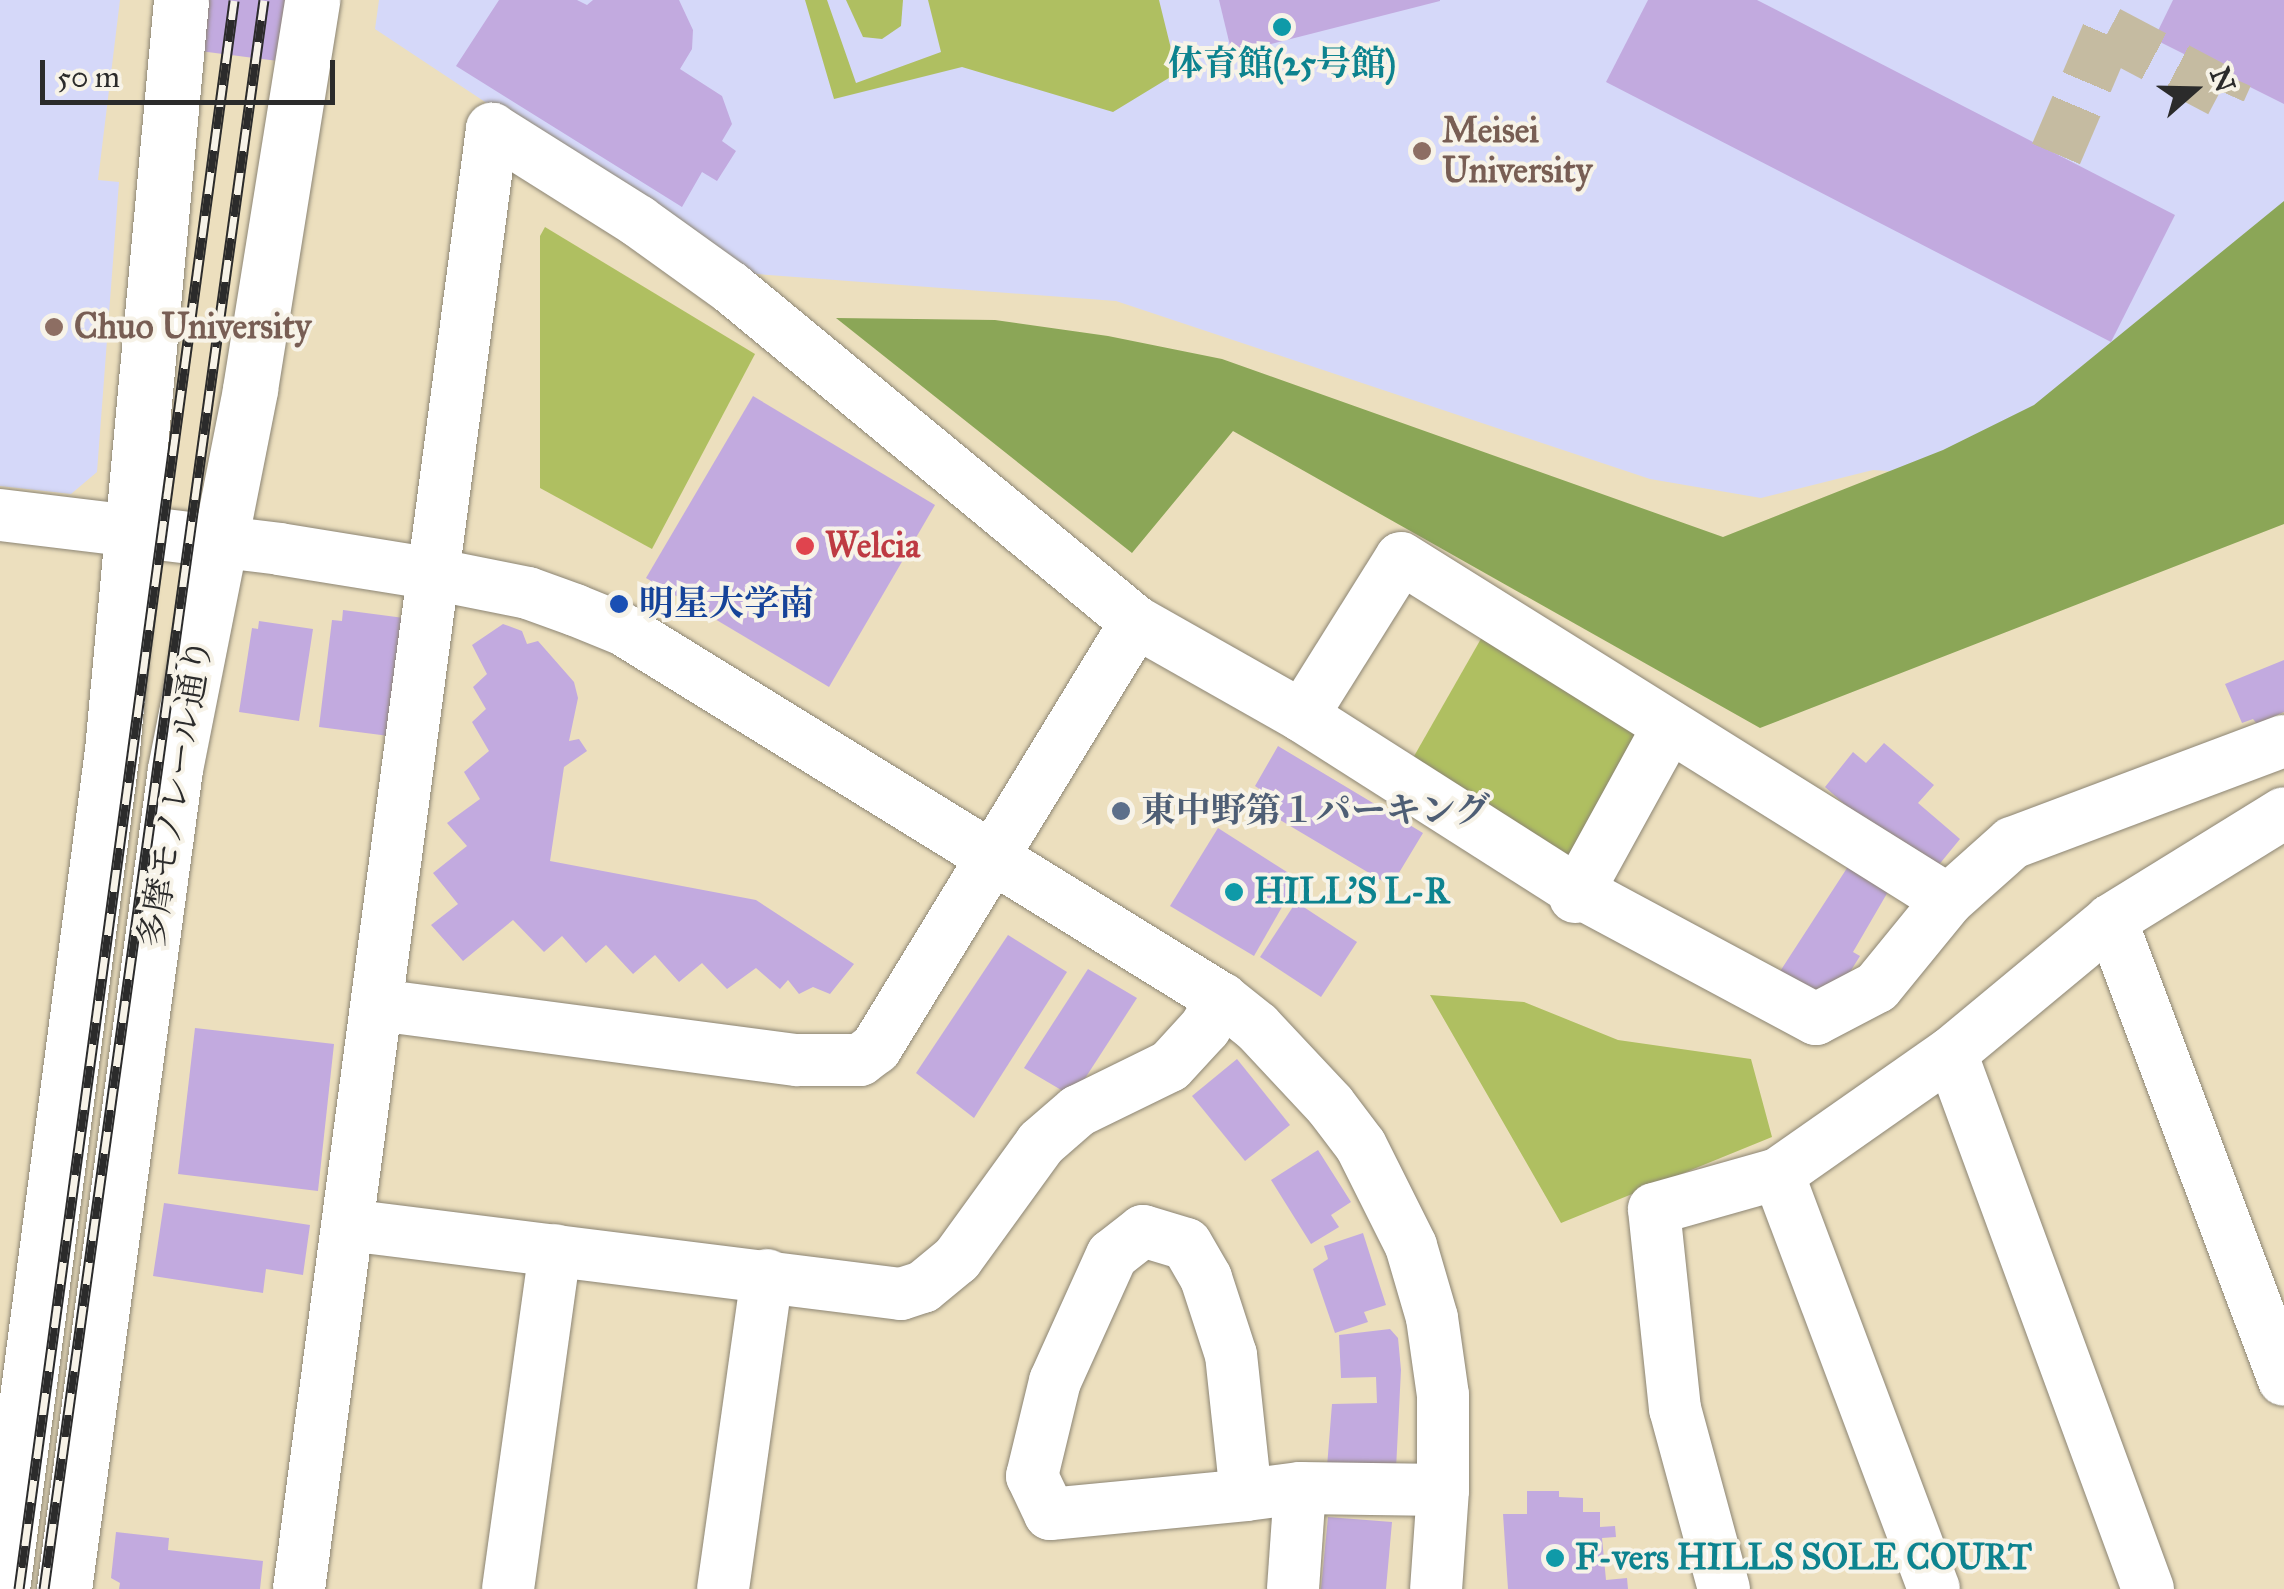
<!DOCTYPE html>
<html>
<head>
<meta charset="utf-8">
<style>
  body { margin:0 }
  #map { position:relative; width:2284px; height:1589px; overflow:hidden; background:#ecdfbe; font-family:"IM FELL Great Primer","Noto Serif JP",serif }
  div>[style] { position:absolute }
  .built>* { inset:0; background:#d5d8f9 }
  .green>* { inset:0; background:#afbf61 }
  .forest>* { inset:0; background:#8ba657 }
  .building>* { inset:0; background:#c2aadf }
  .minor-tunnel>* { height:52px; margin-top:-26px; transform-origin:0; background:repeating-linear-gradient(90deg,#c5bba1 0 52px,transparent 0 78px) }
  .roads { filter:drop-shadow(0 0 2px #8c8574) drop-shadow(0 0 2px #8c8574) }
  .minor>* { height:52px; margin:-26px; padding:0 26px; transform-origin:26px; border-radius:26px; background:#fff }
  .major>* { height:55px; margin:-27.5px; padding:0 27.5px; transform-origin:27.5px; border-radius:27.5px; background:#fff }
  .rail>* { height:11px; margin-top:-5.5px; transform-origin:0; background:repeating-linear-gradient(90deg,#f7f3e8 0 22px,#2b2b2b 0 44px); box-sizing:border-box; border-block:2px solid #2b2b2b }
  .dots>* { width:28px; height:28px; translate:-50% -50%; box-sizing:border-box; border:5px solid #f7f3e8; border-radius:50% }
  span { translate:-50% -50%; white-space:nowrap; text-align:center; line-height:1.15; -webkit-text-stroke:8px #f7f3e8; paint-order:stroke }
  .culture-label { font-size:35px; color:#0d838f; font-weight:700 }
  .left { translate:0 -50%; text-align:left }
  .education-label { font-size:35px; color:#785e54; font-weight:700 }
  .health-label { font-size:35px; color:#be3a42; font-weight:700 }
  .transit-label { font-size:35px; color:#164399; font-weight:700 }
  .street-label { font-size:35px; color:#2b2b2b }
  .service-label { font-size:35px; color:#4e5e75; font-weight:700 }
  .north { position:absolute; left:2144px; top:40px; width:100px; height:100px; -webkit-text-stroke:8px #f7f3e8; paint-order:stroke; rotate:70deg; font-size:28px; font-weight:700; line-height:40px; text-align:center; color:#2b2b2b }
  .north::after { content:''; display:block; margin:auto; width:35px; height:45px; background:#2b2b2b; clip-path:polygon(50% 0,100% 100%,50% 72%,0 100%) }
  .scale { position:absolute; left:40px; top:60px; width:295px; height:45px; box-sizing:border-box; border:5px solid #2b2b2b; border-top:0; padding-left:12px; font-size:30px; line-height:35px; white-space:nowrap; color:#2b2b2b; -webkit-text-stroke:8px #f7f3e8; paint-order:stroke }
</style>
</head>
<body>
<div id="map">
  <div class="built">
    <div style="clip-path:polygon(0 0,120px 0,98px 180px,119px 182px,97px 472px,71px 494px,0 486px)"></div>
    <div style="clip-path:polygon(379px 0,2284px 0,2284px 290px,2048px 482px,1873px 470px,1761px 498px,1650px 479px,1116px 301px,743px 273px,375px 29px)"></div>
  </div>
  <div class="green">
    <div style="clip-path:polygon(805px 0,827px 0,856px 83px,941px 52px,928px 0,1159px 0,1177px 73px,1113px 112px,962px 67px,834px 99px)"></div>
    <div style="clip-path:polygon(846px 0,903px 0,901px 26px,882px 39px,863px 37px)"></div>
    <div style="clip-path:polygon(545px 227px,755px 354px,652px 549px,540px 488px,540px 236px)"></div>
    <div style="clip-path:polygon(1482px 637px,1645px 736px,1573px 861px,1409px 765px)"></div>
    <div style="clip-path:polygon(1430px 995px,1524px 1002px,1618px 1040px,1751px 1059px,1772px 1137px,1561px 1223px)"></div>
  </div>
  <div class="forest">
    <div style="clip-path:polygon(2284px 201px,2284px 524px,1760px 728px,1233px 431px,1132px 553px,836px 318px,995px 320px,1108px 336px,1222px 359px,1723px 537px,1943px 450px,2034px 405px)"></div>
  </div>
  <div class="building">
    <div style="clip-path:polygon(198px 0,294px 0,286px 62px,192px 50px)"></div>
    <div style="clip-path:polygon(499px 0,577px 0,587px 5px,593px 0,679px 0,693px 30px,692px 49px,680px 69px,722px 96px,732px 124px,722px 141px,736px 151px,717px 181px,702px 172px,682px 207px,456px 66px)"></div>
    <div style="clip-path:polygon(1219px 0,1440px 0,1440px 1px,1232px 54px)"></div>
    <div style="clip-path:polygon(1648px 0,1757px 0,2175px 215px,2111px 342px,1606px 82px)"></div>
    <div style="clip-path:polygon(2173px 0,2284px 0,2284px 104px,2154px 39px)"></div>
    <div style="clip-path:polygon(753px 396px,935px 505px,829px 687px,646px 578px)"></div>
    <div style="clip-path:polygon(343px 610px,404px 618px,389px 736px,319px 727px,332px 620px,342px 621px)"></div>
    <div style="clip-path:polygon(259px 621px,313px 629px,299px 721px,239px 712px,252px 628px,258px 629px)"></div>
    <div style="clip-path:polygon(503px 624px,522px 631px,527px 644px,538px 641px,574px 682px,578px 698px,569px 741px,579px 739px,587px 751px,564px 767px,550px 861px,756px 900px,854px 964px,830px 994px,813px 987px,799px 994px,788px 980px,780px 989px,756px 968px,727px 989px,702px 963px,679px 982px,655px 955px,633px 974px,606px 945px,586px 963px,562px 936px,544px 952px,513px 920px,463px 961px,431px 925px,458px 904px,433px 873px,467px 846px,447px 823px,480px 799px,464px 772px,489px 751px,472px 722px,486px 709px,473px 687px,487px 674px,472px 645px)"></div>
    <div style="clip-path:polygon(2284px 660px,2284px 712px,2257px 724px,2253px 719px,2242px 723px,2225px 684px)"></div>
    <div style="clip-path:polygon(1884px 743px,1934px 785px,1918px 803px,1960px 839px,1933px 872px,1885px 840px,1825px 787px,1853px 752px,1866px 763px)"></div>
    <div style="clip-path:polygon(1278px 746px,1423px 833px,1391px 886px,1260px 808px,1268px 795px,1255px 786px)"></div>
    <div style="clip-path:polygon(1218px 828px,1298px 879px,1254px 956px,1170px 906px)"></div>
    <div style="clip-path:polygon(1849px 865px,1889px 890px,1853px 952px,1860px 956px,1830px 1004px,1775px 979px)"></div>
    <div style="clip-path:polygon(1296px 902px,1357px 942px,1321px 997px,1260px 957px)"></div>
    <div style="clip-path:polygon(1008px 935px,1067px 972px,974px 1118px,916px 1073px)"></div>
    <div style="clip-path:polygon(1088px 969px,1137px 998px,1073px 1097px,1024px 1068px)"></div>
    <div style="clip-path:polygon(195px 1028px,334px 1044px,318px 1191px,178px 1174px)"></div>
    <div style="clip-path:polygon(1237px 1059px,1290px 1125px,1245px 1161px,1192px 1096px)"></div>
    <div style="clip-path:polygon(1318px 1150px,1351px 1202px,1331px 1215px,1339px 1227px,1311px 1244px,1271px 1180px)"></div>
    <div style="clip-path:polygon(164px 1203px,310px 1225px,303px 1275px,266px 1269px,263px 1293px,153px 1276px)"></div>
    <div style="clip-path:polygon(1363px 1233px,1386px 1305px,1364px 1312px,1368px 1322px,1335px 1333px,1313px 1269px,1328px 1259px,1324px 1246px)"></div>
    <div style="clip-path:polygon(1390px 1329px,1398px 1338px,1401px 1370px,1396px 1469px,1327px 1467px,1332px 1404px,1377px 1403px,1376px 1377px,1341px 1378px,1339px 1335px)"></div>
    <div style="clip-path:polygon(1527px 1491px,1559px 1491px,1559px 1497px,1583px 1498px,1583px 1512px,1600px 1512px,1600px 1527px,1615px 1526px,1616px 1537px,1602px 1538px,1606px 1580px,1627px 1578px,1628px 1589px,1508px 1589px,1503px 1514px,1527px 1514px)"></div>
    <div style="clip-path:polygon(1328px 1517px,1392px 1522px,1386px 1589px,1321px 1589px)"></div>
    <div style="clip-path:polygon(116px 1532px,169px 1538px,168px 1550px,263px 1561px,260px 1589px,119px 1589px,120px 1583px,111px 1578px)"></div>
  </div>
  <div class="minor-tunnel">
    <div style="left:2056px;top:154px;width:133px;rotate:-66.9deg"></div>
    <div style="left:2108px;top:32px;width:127px;rotate:27.8deg"></div>
    <div style="left:2220px;top:91px;width:17px;rotate:-66deg"></div>
  </div>
  <div class="roads">
    <div class="minor">
      <div style="left:0;top:515px;width:281px;rotate:6.9deg"></div>
      <div style="left:279px;top:549px;width:156px;rotate:9.2deg"></div>
      <div style="left:433px;top:574px;width:97px;rotate:11.3deg"></div>
      <div style="left:528px;top:593px;width:50px;rotate:19.9deg"></div>
      <div style="left:575px;top:610px;width:53px;rotate:22.2deg"></div>
      <div style="left:624px;top:630px;width:703px;rotate:31.68deg"></div>
      <div style="left:1222px;top:999px;width:45px;rotate:38.7deg"></div>
      <div style="left:1257px;top:1027px;width:107px;rotate:46.9deg"></div>
      <div style="left:1330px;top:1105px;width:51px;rotate:52.9deg"></div>
      <div style="left:1361px;top:1146px;width:112px;rotate:63.4deg"></div>
      <div style="left:1411px;top:1246px;width:75px;rotate:73.7deg"></div>
      <div style="left:1432px;top:1318px;width:78px;rotate:81.9deg"></div>
      <div style="left:1443px;top:1395px;width:95px;rotate:90deg"></div>
      <div style="left:1443px;top:1490px;width:99px;rotate:94deg"></div>
      <div style="left:1302px;top:716px;width:186px;rotate:-57.9deg"></div>
      <div style="left:1401px;top:558px;width:645px;rotate:32.01deg"></div>
      <div style="left:1575px;top:897px;width:195px;rotate:-61.2deg"></div>
      <div style="left:2111px;top:920px;width:491px;rotate:69.4deg"></div>
      <div style="left:378px;top:1005px;width:423px;rotate:7.5deg"></div>
      <div style="left:797px;top:1060px;width:63px"></div>
      <div style="left:860px;top:1060px;width:20px;rotate:-37deg"></div>
      <div style="left:876px;top:1048px;width:499px;rotate:-58.6deg"></div>
      <div style="left:1778px;top:1174px;width:443px;rotate:69.4deg"></div>
      <div style="left:348px;top:1225px;width:557px;rotate:7.11deg"></div>
      <div style="left:901px;top:1294px;width:23px;rotate:-18deg"></div>
      <div style="left:923px;top:1287px;width:44px;rotate:-39.5deg"></div>
      <div style="left:957px;top:1259px;width:143px;rotate:-54.1deg"></div>
      <div style="left:1041px;top:1143px;width:49px;rotate:-40.9deg"></div>
      <div style="left:1078px;top:1111px;width:102px;rotate:-26.1deg"></div>
      <div style="left:1170px;top:1066px;width:52px;rotate:-47.4deg"></div>
      <div style="left:1205px;top:1028px;width:34px;rotate:-60deg"></div>
      <div style="left:1246px;top:1495px;width:141px;rotate:-96.1deg"></div>
      <div style="left:1231px;top:1355px;width:81px;rotate:-108deg"></div>
      <div style="left:1206px;top:1278px;width:39px;rotate:-120deg"></div>
      <div style="left:1186px;top:1244px;width:45px;rotate:-163.2deg"></div>
      <div style="left:1143px;top:1231px;width:39px;rotate:142deg"></div>
      <div style="left:1112px;top:1255px;width:138px;rotate:114.3deg"></div>
      <div style="left:1055px;top:1381px;width:98px;rotate:103.6deg"></div>
      <div style="left:1032px;top:1476px;width:42px;rotate:64.7deg"></div>
      <div style="left:1050px;top:1514px;width:197px;rotate:-5.5deg"></div>
      <div style="left:1246px;top:1495px;width:54px;rotate:-7.4deg"></div>
      <div style="left:1300px;top:1488px;width:143px;rotate:0.8deg"></div>
      <div style="left:299px;top:1589px;width:1473px;rotate:-82.47deg"></div>
      <div style="left:492px;top:129px;width:173px;rotate:32.2deg"></div>
      <div style="left:638px;top:221px;width:113px;rotate:35.7deg"></div>
      <div style="left:730px;top:287px;width:526px;rotate:39.53deg"></div>
      <div style="left:1136px;top:622px;width:191px;rotate:29.5deg"></div>
      <div style="left:1302px;top:716px;width:326px;rotate:32.5deg"></div>
      <div style="left:1577px;top:891px;width:271px;rotate:28.2deg"></div>
      <div style="left:1816px;top:1019px;width:69px;rotate:-27.7deg"></div>
      <div style="left:1877px;top:987px;width:112px;rotate:-50.8deg"></div>
      <div style="left:1948px;top:900px;width:86px;rotate:-41.7deg"></div>
      <div style="left:2012px;top:843px;width:290px;rotate:-20.6deg"></div>
      <div style="left:508px;top:1589px;width:342px;rotate:-82.1deg"></div>
      <div style="left:723px;top:1589px;width:317px;rotate:-82deg"></div>
      <div style="left:1293px;top:1589px;width:101px;rotate:-86deg"></div>
      <div style="left:1724px;top:1589px;width:187px;rotate:-105.2deg"></div>
      <div style="left:1675px;top:1409px;width:201px;rotate:-96deg"></div>
      <div style="left:1654px;top:1209px;width:129px;rotate:-15.8deg"></div>
      <div style="left:1778px;top:1174px;width:211px;rotate:-35deg"></div>
      <div style="left:2148px;top:1589px;width:571px;rotate:-110.18deg"></div>
      <div style="left:1951px;top:1053px;width:208px;rotate:-39.7deg"></div>
      <div style="left:2111px;top:920px;width:203px;rotate:-31.7deg"></div>
    </div>
    <div class="major">
      <div style="left:2px;top:1589px;width:846px;rotate:-82.53deg"></div>
      <div style="left:112px;top:750px;width:753px;rotate:-84.74deg"></div>
      <div style="left:64px;top:1589px;width:827px;rotate:-82.29deg"></div>
      <div style="left:175px;top:769px;width:387px;rotate:-78.8deg"></div>
      <div style="left:250px;top:389px;width:394px;rotate:-80.9deg"></div>
    </div>
  </div>
  <div class="rail">
    <div style="left:19px;top:1589px;width:1603px;rotate:-82.29deg"></div>
    <div style="left:44px;top:1589px;width:1604px;rotate:-82.12deg"></div>
  </div>
  <div class="dots">
    <div style="left:1282px;top:27px;background:#0f9aa8"></div>
    <div style="left:1422px;top:151px;background:#8d6e63"></div>
    <div style="left:54px;top:327px;background:#8d6e63"></div>
    <div style="left:805px;top:546px;background:#e0444e"></div>
    <div style="left:619px;top:604px;background:#1a4fb4"></div>
    <div style="left:1121px;top:811px;background:#5c6f8a"></div>
    <div style="left:1234px;top:892px;background:#0f9aa8"></div>
    <div style="left:1555px;top:1558px;background:#0f9aa8"></div>
  </div>
  <div class="culture-label">
    <span style="left:1282px;top:64px">体育館(25号館)</span>
    <span class="left" style="left:1254px;top:892px">HILL'S L-R</span>
    <span class="left" style="left:1575px;top:1558px">F-vers HILLS SOLE COURT</span>
  </div>
  <div class="education-label">
    <span class="left" style="left:1442px;top:151px">Meisei<br>University</span>
    <span class="left" style="left:74px;top:327px">Chuo University</span>
  </div>
  <div class="health-label">
    <span class="left" style="left:825px;top:546px">Welcia</span>
  </div>
  <div class="transit-label">
    <span class="left" style="left:639px;top:604px">明星大学南</span>
  </div>
  <div class="street-label">
    <span style="left:176px;top:793px;rotate:-81deg">多摩モノレール通り</span>
  </div>
  <div class="service-label">
    <span class="left" style="left:1141px;top:811px">東中野第１パーキング</span>
  </div>
  <div class="north">N</div>
  <div class="scale">50 m</div>
</div>
</body>
</html>
